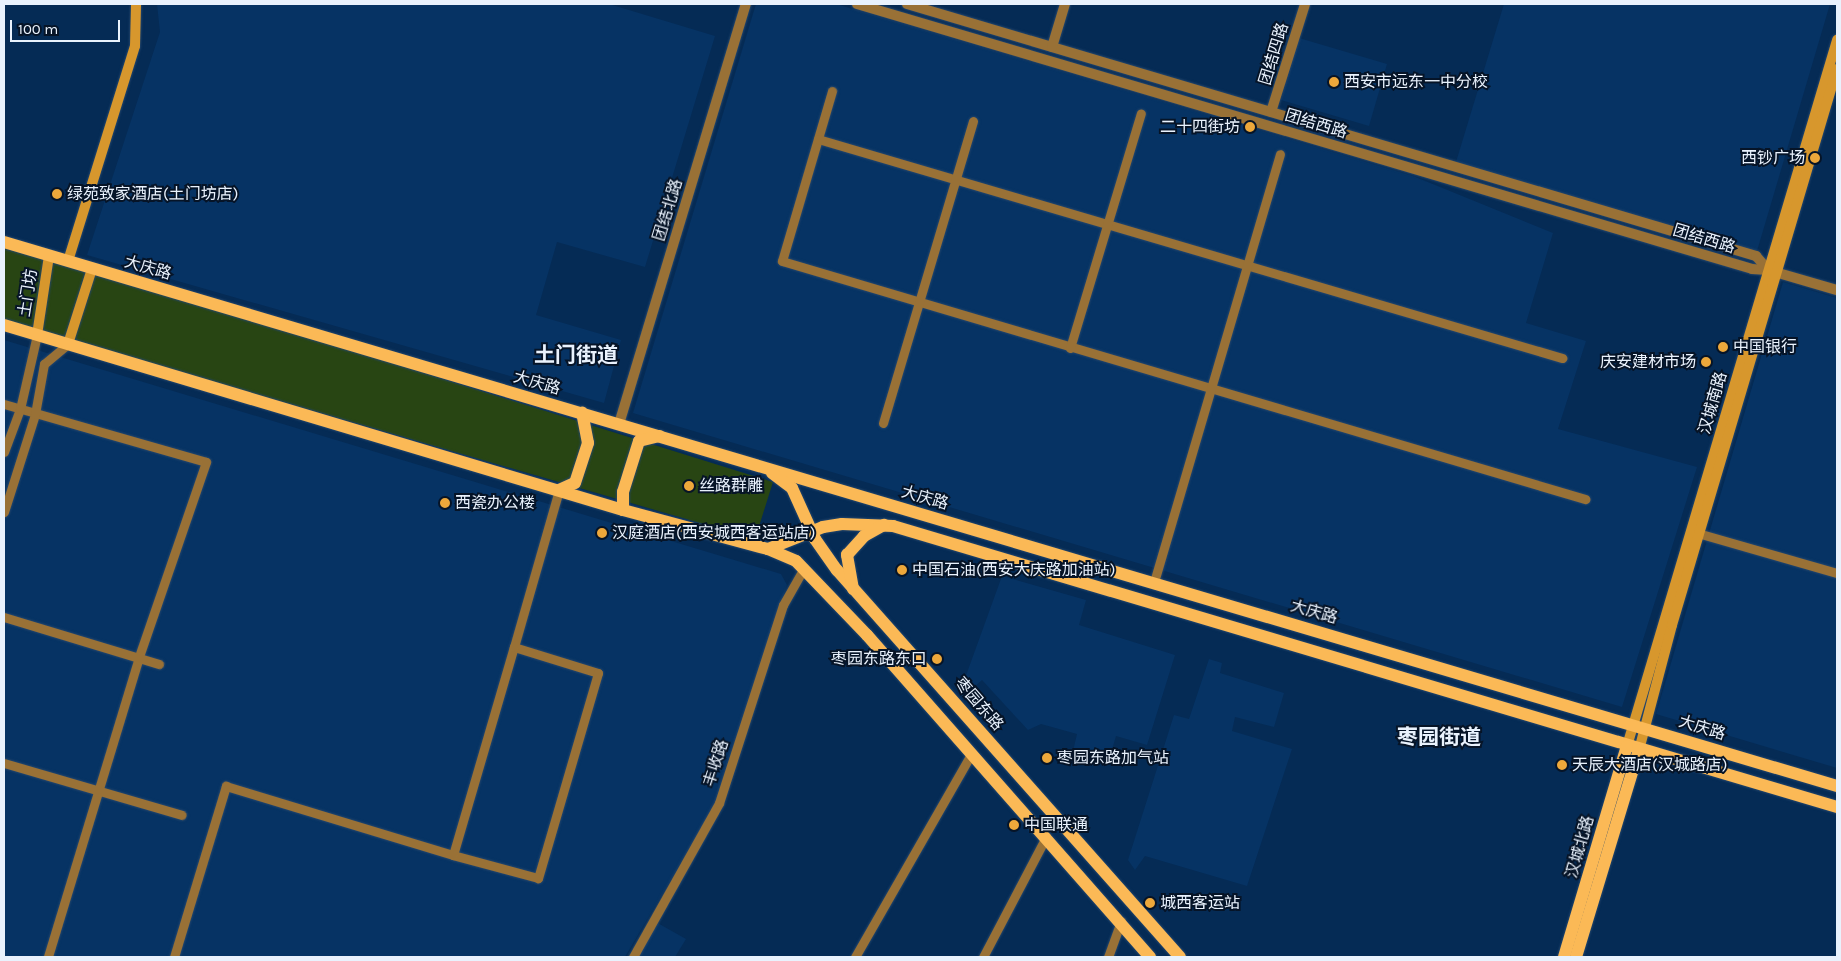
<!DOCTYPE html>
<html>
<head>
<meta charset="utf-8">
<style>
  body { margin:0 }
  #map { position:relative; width:1841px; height:961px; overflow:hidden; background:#052b55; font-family:Karla,"Noto Sans SC",sans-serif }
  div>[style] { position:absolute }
  .built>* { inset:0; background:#063364 }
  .green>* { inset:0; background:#284513 }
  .roads { filter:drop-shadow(0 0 1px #25476d) drop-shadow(0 0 1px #25476d) }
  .minor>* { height:9px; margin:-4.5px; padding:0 4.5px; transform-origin:4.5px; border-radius:4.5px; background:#997136 }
  .tertiary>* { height:10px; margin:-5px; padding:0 5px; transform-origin:5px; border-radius:5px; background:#997136 }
  .secondary>* { height:10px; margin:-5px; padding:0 5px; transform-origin:5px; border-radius:5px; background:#d7972d }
  .primary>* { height:12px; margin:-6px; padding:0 6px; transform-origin:6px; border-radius:6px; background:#fbb956 }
  .dots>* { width:14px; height:14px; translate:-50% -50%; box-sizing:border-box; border:2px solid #061427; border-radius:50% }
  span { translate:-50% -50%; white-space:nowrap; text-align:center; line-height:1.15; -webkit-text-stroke:4px #061427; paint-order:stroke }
  .street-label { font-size:16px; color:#e9f2fd }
  .poi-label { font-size:16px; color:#e9f2fd }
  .left { translate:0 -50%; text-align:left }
  .right { translate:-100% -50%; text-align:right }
  .district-label { font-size:21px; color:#e9f2fd; font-weight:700 }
  .frame { position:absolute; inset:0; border:5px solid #e9f2fd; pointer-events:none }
  .scale { position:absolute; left:10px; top:20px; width:110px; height:22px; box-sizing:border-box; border:2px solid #e9f2fd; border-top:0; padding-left:6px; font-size:15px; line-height:18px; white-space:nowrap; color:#e9f2fd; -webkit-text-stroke:4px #061427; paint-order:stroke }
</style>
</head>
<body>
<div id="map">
  <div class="built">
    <div style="clip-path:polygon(157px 4px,609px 4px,715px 36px,645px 267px,557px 242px,536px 315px,621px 340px,604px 403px,87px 255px,160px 32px)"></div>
    <div style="clip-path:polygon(756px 4px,836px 4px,1413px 176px,1553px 233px,1526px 323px,1586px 341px,1558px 429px,1697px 467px,1622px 707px,633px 413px)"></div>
    <div style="clip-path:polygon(1504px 4px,1830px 4px,1757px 251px,1456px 162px)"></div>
    <div style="clip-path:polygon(1299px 38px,1387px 64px,1369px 126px,1281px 100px)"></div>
    <div style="clip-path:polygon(1783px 282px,1837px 298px,1837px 768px,1656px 714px)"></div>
    <div style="clip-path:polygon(4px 340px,781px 574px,787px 585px,716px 803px,625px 957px,4px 957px)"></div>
    <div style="clip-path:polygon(1002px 576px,1086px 600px,1079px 625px,1175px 655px,1147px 745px,1116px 736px,1108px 763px,1073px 751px,1077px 734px,1041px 724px,1028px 730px,982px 680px,973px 688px,964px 681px)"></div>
    <div style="clip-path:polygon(1209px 659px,1222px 663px,1220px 673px,1284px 693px,1274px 727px,1235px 717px,1232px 731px,1292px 749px,1247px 886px,1145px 856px,1135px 870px,1128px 860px,1174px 715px,1189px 719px)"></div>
    <div style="clip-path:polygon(654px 921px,686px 939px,675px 957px,633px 957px)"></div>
  </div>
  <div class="green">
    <div style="clip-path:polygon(4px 242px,773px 482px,755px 539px,4px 321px)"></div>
  </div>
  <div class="roads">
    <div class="minor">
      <div style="left:832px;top:91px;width:177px;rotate:106.4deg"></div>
      <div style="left:782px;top:261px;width:838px;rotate:16.51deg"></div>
      <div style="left:818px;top:139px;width:776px;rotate:16.4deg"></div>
      <div style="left:1070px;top:348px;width:245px;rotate:-73.2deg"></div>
      <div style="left:4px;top:404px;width:210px;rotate:16deg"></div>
      <div style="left:206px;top:462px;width:206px;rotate:109deg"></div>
      <div style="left:139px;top:657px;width:313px;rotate:106.9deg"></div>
      <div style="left:883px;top:423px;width:315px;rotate:-73.4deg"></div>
      <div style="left:4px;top:452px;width:46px;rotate:-69.6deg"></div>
      <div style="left:20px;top:409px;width:76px;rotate:-77.1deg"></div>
      <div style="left:4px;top:512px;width:103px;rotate:-72.4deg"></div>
      <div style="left:35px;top:414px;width:51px;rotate:-79.8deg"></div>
      <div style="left:44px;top:364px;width:31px;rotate:-40deg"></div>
      <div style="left:1694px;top:532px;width:149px;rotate:16deg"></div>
      <div style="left:1154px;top:582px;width:446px;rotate:-73.6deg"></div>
      <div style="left:4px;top:617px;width:162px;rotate:16.9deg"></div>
      <div style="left:514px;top:647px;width:88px;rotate:17.2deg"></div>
      <div style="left:598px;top:673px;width:214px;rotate:106.3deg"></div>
      <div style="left:538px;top:878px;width:88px;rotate:-164.9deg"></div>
      <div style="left:453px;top:855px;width:217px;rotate:-73.7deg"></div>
      <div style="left:514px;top:647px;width:163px;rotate:-74deg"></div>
      <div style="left:4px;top:763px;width:185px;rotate:16.3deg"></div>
      <div style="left:174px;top:957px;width:179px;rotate:-73.1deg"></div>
      <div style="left:226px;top:786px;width:237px;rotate:16.9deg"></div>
      <div style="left:633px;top:957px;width:176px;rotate:-60.8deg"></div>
      <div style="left:719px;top:803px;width:208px;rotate:-72.1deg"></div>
      <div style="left:783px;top:605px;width:43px;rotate:-60.4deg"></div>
      <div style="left:855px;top:957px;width:235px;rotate:-60.2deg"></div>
      <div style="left:983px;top:957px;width:136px;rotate:-62.3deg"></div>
      <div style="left:1108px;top:957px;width:38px;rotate:-70deg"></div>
    </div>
    <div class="tertiary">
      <div style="left:857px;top:4px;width:933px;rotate:16.49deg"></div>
      <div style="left:1752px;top:269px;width:16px;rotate:4deg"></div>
      <div style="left:1768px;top:270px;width:72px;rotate:16.2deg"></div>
      <div style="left:907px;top:4px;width:886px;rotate:16.53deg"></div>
      <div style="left:1756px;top:256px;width:18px;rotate:49deg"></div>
      <div style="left:1052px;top:47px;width:45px;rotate:-73.2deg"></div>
      <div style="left:1271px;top:112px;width:113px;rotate:-72.5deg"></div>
      <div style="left:619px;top:424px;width:439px;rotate:-73.2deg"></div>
    </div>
    <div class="secondary">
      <div style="left:68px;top:261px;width:225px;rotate:-72.7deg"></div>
      <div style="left:135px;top:46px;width:42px;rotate:-88.6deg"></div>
      <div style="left:37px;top:335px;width:80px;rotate:-81.4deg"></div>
      <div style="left:68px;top:344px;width:79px;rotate:-72.3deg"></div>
      <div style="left:1627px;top:746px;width:737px;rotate:-73.43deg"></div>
      <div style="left:1639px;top:750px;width:129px;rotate:-75.2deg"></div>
      <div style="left:1672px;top:625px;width:580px;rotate:-73.47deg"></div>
    </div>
    <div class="primary">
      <div style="left:4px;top:242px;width:1912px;rotate:16.53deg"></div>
      <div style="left:4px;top:325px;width:646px;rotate:16.64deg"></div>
      <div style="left:623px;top:510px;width:150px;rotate:15.1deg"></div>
      <div style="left:768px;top:549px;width:30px;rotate:23deg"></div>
      <div style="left:796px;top:561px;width:103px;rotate:46.2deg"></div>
      <div style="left:867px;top:635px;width:429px;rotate:48.7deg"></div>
      <div style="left:772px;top:473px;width:25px;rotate:37deg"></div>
      <div style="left:792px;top:488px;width:56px;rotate:65.7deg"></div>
      <div style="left:815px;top:539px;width:38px;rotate:55deg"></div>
      <div style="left:837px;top:570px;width:517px;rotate:48.45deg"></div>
      <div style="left:559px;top:490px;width:17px;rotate:-24deg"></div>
      <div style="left:575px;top:483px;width:42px;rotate:-72deg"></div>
      <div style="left:588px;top:443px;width:31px;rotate:-101deg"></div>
      <div style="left:623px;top:510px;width:18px;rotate:-90deg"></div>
      <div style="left:623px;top:492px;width:53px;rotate:-72.6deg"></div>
      <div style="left:639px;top:441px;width:21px;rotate:-14deg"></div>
      <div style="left:768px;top:549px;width:59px;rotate:-21.8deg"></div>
      <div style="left:823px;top:527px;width:19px;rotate:-9deg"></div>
      <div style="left:842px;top:524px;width:51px;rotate:2.2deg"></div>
      <div style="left:893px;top:526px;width:985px;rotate:16.58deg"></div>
      <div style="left:853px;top:589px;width:35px;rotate:-100deg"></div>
      <div style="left:847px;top:555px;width:25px;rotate:-48deg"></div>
      <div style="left:864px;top:536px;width:23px;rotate:-29deg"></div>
      <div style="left:1564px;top:957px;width:220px;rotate:-73.4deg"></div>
      <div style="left:1576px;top:957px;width:216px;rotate:-73.1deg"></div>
    </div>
  </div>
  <div class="dots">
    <div style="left:1334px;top:82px;background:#eda83b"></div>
    <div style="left:1250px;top:127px;background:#eda83b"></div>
    <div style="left:1815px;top:158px;background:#eda83b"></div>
    <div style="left:57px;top:194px;background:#eda83b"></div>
    <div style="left:1723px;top:347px;background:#eda83b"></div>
    <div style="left:1706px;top:362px;background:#eda83b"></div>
    <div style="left:689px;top:486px;background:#eda83b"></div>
    <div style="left:445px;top:503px;background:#eda83b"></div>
    <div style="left:602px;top:533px;background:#eda83b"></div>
    <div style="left:902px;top:570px;background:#eda83b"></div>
    <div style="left:937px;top:659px;background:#eda83b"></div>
    <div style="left:1047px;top:758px;background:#eda83b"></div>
    <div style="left:1562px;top:765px;background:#eda83b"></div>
    <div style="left:1014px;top:825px;background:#eda83b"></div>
    <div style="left:1150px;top:903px;background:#eda83b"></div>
  </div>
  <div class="street-label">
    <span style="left:1274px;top:54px;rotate:-73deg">团结四路</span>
    <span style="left:1316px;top:124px;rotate:17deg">团结西路</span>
    <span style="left:668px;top:210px;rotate:-73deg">团结北路</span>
    <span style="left:1704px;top:239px;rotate:17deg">团结西路</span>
    <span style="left:148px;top:268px;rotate:16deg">大庆路</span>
    <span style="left:28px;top:293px;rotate:-81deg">土门坊</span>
    <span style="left:537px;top:383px;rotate:16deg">大庆路</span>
    <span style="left:1713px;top:403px;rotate:-74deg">汉城南路</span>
    <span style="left:925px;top:498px;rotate:16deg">大庆路</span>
    <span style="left:1314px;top:612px;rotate:16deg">大庆路</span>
    <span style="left:979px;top:704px;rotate:49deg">枣园东路</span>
    <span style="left:1702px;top:728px;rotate:17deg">大庆路</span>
    <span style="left:716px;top:763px;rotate:-72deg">丰收路</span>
    <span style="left:1580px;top:847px;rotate:-74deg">汉城北路</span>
  </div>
  <div class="poi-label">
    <span class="left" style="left:1344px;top:82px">西安市远东一中分校</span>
    <span class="right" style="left:1240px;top:127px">二十四街坊</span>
    <span class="right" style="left:1805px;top:158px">西钞广场</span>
    <span class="left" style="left:67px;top:194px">绿苑致家酒店(土门坊店)</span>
    <span class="left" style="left:1733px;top:347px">中国银行</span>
    <span class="right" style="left:1696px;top:362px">庆安建材市场</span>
    <span class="left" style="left:699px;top:486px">丝路群雕</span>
    <span class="left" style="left:455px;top:503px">西瓷办公楼</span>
    <span class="left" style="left:612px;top:533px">汉庭酒店(西安城西客运站店)</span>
    <span class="left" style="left:912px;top:570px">中国石油(西安大庆路加油站)</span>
    <span class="right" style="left:927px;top:659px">枣园东路东口</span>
    <span class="left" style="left:1057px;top:758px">枣园东路加气站</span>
    <span class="left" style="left:1572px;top:765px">天辰大酒店(汉城路店)</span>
    <span class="left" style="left:1024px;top:825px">中国联通</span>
    <span class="left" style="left:1160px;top:903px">城西客运站</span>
  </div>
  <div class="district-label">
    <span style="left:576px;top:355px">土门街道</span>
    <span style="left:1439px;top:737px">枣园街道</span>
  </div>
  <div class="frame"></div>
  <div class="scale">100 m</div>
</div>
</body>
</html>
